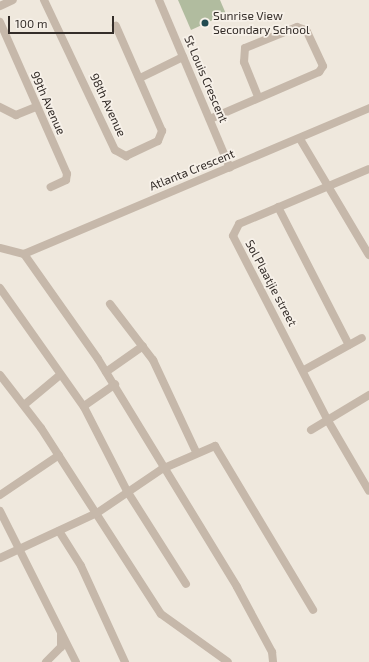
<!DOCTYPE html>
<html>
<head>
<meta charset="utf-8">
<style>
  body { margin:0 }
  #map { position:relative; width:369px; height:662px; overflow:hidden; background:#efe8dd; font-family:"Exo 2",sans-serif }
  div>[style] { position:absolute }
  .green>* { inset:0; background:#b1bc9f }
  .minor>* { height:8px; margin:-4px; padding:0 4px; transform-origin:4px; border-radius:4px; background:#c6b8aa }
  .dots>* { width:11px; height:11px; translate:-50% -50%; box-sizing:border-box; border:2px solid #f7f1e9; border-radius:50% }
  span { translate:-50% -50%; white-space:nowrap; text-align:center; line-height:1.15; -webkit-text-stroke:3.5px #f7f1e9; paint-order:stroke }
  .poi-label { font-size:12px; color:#342d29 }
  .left { translate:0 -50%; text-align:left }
  .street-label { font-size:12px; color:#342d29 }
  .scale { position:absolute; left:8px; top:16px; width:106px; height:18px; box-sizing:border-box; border:2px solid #342d29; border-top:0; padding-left:5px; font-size:12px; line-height:14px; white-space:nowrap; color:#342d29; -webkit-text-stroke:3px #f7f1e9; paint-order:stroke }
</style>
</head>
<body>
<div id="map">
  <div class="green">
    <div style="clip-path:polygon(178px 0,220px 0,226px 14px,191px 30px)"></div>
  </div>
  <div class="minor">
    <div style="left:44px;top:0;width:166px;rotate:64.7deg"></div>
    <div style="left:115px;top:150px;width:13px;rotate:29deg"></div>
    <div style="left:126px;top:156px;width:35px;rotate:-25deg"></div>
    <div style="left:158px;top:141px;width:11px;rotate:-68deg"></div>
    <div style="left:162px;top:131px;width:115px;rotate:-113.7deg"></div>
    <div style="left:159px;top:0;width:182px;rotate:67.1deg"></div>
    <div style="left:0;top:6px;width:14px;rotate:-25deg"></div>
    <div style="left:0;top:22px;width:166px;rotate:66.2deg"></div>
    <div style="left:67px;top:174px;width:6px;rotate:99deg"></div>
    <div style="left:66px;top:180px;width:17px;rotate:155deg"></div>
    <div style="left:140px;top:78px;width:48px;rotate:-26deg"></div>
    <div style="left:0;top:107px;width:18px;rotate:27deg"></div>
    <div style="left:16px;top:115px;width:22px;rotate:-22deg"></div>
    <div style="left:210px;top:119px;width:119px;rotate:-23.3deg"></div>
    <div style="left:319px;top:72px;width:7px;rotate:-56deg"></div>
    <div style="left:323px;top:66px;width:40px;rotate:-115deg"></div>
    <div style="left:306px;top:30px;width:9px;rotate:-162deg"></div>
    <div style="left:297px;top:27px;width:56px;rotate:158deg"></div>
    <div style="left:245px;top:48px;width:14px;rotate:94deg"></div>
    <div style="left:244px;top:62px;width:38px;rotate:68deg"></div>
    <div style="left:300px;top:139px;width:135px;rotate:59.3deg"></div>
    <div style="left:369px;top:169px;width:141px;rotate:157.1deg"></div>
    <div style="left:239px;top:224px;width:13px;rotate:117deg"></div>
    <div style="left:233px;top:236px;width:206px;rotate:62.8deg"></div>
    <div style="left:327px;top:419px;width:83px;rotate:59.7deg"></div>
    <div style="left:278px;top:207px;width:155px;rotate:62.8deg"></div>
    <div style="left:0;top:248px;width:25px;rotate:14deg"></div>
    <div style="left:24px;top:254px;width:128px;rotate:54.8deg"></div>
    <div style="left:98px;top:359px;width:267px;rotate:58.6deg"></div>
    <div style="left:237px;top:587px;width:74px;rotate:61.7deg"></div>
    <div style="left:272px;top:652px;width:10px;rotate:84deg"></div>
    <div style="left:24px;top:254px;width:375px;rotate:-22.9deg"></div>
    <div style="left:0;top:288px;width:146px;rotate:54.8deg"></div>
    <div style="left:84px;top:407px;width:94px;rotate:62.9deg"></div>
    <div style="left:127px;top:491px;width:110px;rotate:57.6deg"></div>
    <div style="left:110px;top:304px;width:71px;rotate:52.5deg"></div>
    <div style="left:153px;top:360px;width:102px;rotate:64.9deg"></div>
    <div style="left:304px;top:370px;width:66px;rotate:-28.9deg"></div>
    <div style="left:106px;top:372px;width:45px;rotate:-35.1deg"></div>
    <div style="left:0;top:375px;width:67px;rotate:52.3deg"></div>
    <div style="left:41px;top:428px;width:221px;rotate:57.2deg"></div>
    <div style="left:161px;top:614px;width:82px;rotate:35.6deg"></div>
    <div style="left:24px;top:405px;width:47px;rotate:-39.8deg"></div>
    <div style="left:84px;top:406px;width:38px;rotate:-35deg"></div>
    <div style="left:311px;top:430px;width:68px;rotate:-31.1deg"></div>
    <div style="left:0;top:495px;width:71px;rotate:-34.1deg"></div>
    <div style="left:0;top:511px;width:169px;rotate:63.3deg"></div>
    <div style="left:59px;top:531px;width:41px;rotate:57.8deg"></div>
    <div style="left:81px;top:566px;width:106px;rotate:65.4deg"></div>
    <div style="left:0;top:558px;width:107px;rotate:-24.9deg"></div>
    <div style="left:97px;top:513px;width:78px;rotate:-34.1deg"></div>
    <div style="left:162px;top:469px;width:58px;rotate:-23.5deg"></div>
    <div style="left:215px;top:446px;width:191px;rotate:59.1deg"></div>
    <div style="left:46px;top:662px;width:21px;rotate:-45deg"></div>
    <div style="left:61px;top:647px;width:12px;rotate:-90deg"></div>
  </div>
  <div class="dots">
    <div style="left:205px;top:23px;background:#234b51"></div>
  </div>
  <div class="poi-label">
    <span class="left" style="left:213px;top:23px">Sunrise View<br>Secondary School</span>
  </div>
  <div class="street-label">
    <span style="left:206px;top:79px;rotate:67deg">St Louis Crescent</span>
    <span style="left:48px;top:103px;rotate:66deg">99th Avenue</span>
    <span style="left:108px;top:105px;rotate:65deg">98th Avenue</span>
    <span style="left:192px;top:170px;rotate:-22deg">Atlanta Crescent</span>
    <span style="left:271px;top:283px;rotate:62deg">Sol Plaatjie street</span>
  </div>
  <div class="scale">100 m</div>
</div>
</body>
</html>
